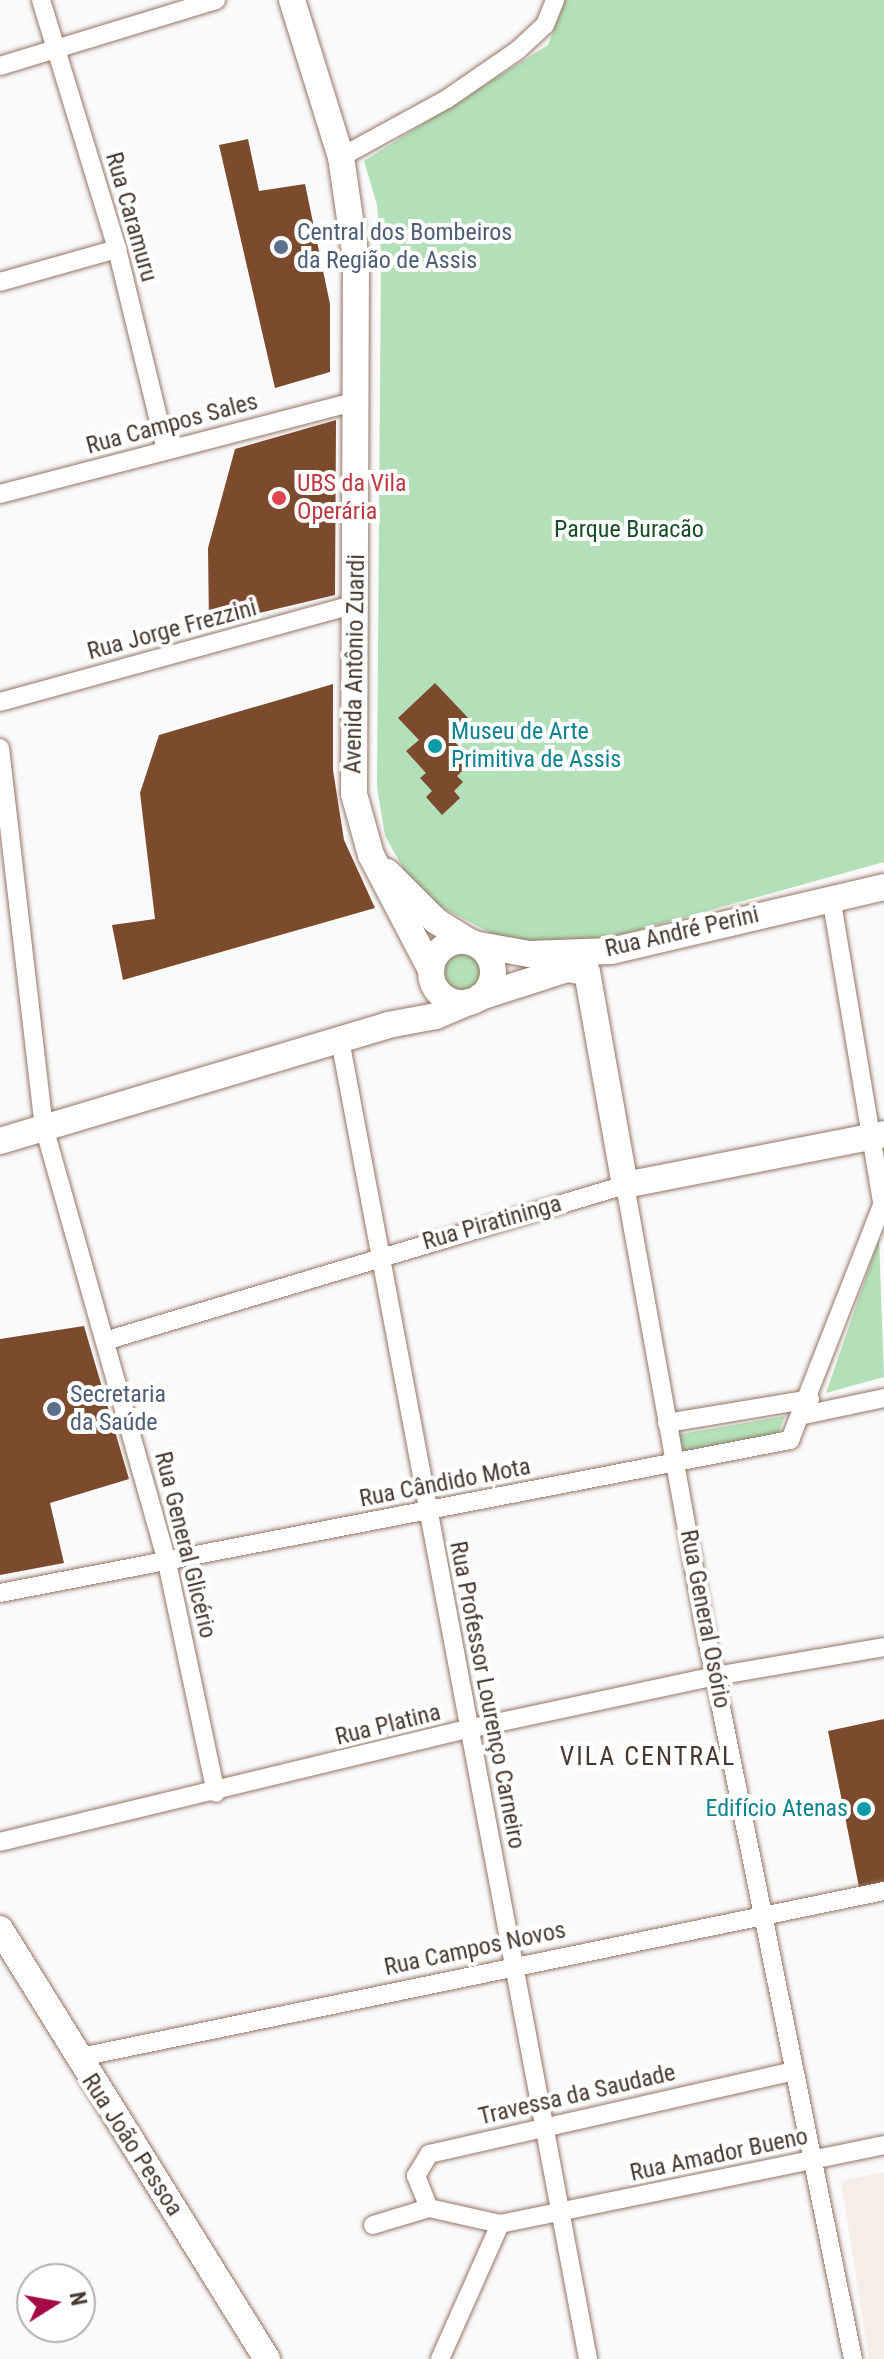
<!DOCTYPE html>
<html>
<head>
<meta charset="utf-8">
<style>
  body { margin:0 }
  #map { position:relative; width:884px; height:2359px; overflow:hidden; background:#fafafa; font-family:"Roboto Condensed",sans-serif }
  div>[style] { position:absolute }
  .built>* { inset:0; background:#f6ede8 }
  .green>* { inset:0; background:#b3e0b9 }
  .round { border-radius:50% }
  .building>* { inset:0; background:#7c4a2d }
  .roads { filter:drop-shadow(0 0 2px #957564) drop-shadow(0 0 2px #957564) }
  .minor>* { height:18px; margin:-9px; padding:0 9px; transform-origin:9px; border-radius:9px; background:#fff }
  .secondary>* { height:26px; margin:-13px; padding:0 13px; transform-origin:13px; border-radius:13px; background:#fff }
  .secondary>.ring { margin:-13px; padding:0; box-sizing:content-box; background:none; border:26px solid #fff; border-radius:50% }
  .dots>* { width:22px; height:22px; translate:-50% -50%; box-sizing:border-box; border:4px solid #fff; border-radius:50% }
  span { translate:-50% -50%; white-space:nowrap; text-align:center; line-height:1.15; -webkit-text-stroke:8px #fff; paint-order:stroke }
  .street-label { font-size:24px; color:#473931 }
  .service-label { font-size:24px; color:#4e5e75 }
  .left { translate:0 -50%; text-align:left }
  .health-label { font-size:24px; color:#be3a42 }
  .park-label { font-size:24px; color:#184e26 }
  .culture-label { font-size:24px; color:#0d838f }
  .right { translate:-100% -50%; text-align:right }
  .neighbourhood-label { font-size:26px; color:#473931; letter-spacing:2px }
  .north { position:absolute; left:16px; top:2263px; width:80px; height:80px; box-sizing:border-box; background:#fff; border:2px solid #b5b0ad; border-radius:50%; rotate:79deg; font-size:22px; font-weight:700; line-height:32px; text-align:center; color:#473931 }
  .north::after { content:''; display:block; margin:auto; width:28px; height:36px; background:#a30a46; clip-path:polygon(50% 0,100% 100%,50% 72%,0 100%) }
</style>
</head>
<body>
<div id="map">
  <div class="built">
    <div style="clip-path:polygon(884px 2172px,884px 2359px,869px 2359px,841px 2181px)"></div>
  </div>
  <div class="green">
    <div style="clip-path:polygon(565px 0,884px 0,884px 862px,591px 943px,540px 945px,498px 937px,436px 904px,410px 880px,385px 836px,377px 787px,381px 255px,377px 205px,364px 161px,548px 45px)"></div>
    <div class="round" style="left:440px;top:952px;width:42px;height:42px"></div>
    <div style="clip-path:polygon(879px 1239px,884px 1377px,826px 1393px)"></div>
    <div style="clip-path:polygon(785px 1416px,778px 1434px,679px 1454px,675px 1435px)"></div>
  </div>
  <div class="building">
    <div style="clip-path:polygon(248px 139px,259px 191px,305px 184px,330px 304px,330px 372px,275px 388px,219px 145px)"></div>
    <div style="clip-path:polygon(336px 420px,335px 595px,209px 625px,208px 548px,235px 449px)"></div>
    <div style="clip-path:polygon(435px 683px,472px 722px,453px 740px,472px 761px,457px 776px,463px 782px,454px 791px,460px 798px,442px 815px,426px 797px,432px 791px,420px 778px,426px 773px,406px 751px,419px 740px,398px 718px)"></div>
    <div style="clip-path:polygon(333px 684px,333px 770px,344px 840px,375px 908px,123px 980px,112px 925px,155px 919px,140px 793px,159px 735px)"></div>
    <div style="clip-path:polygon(84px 1326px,129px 1479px,50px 1503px,64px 1563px,0 1575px,0 1339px)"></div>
    <div style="clip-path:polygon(884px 1719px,884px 1886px,860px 1892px,828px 1731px)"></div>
  </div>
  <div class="roads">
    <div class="minor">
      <div style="left:41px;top:0;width:260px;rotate:73deg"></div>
      <div style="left:117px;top:249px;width:207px;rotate:76.3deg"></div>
      <div style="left:0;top:66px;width:226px;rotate:-17deg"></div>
      <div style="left:341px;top:157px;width:121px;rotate:-28.7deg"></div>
      <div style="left:447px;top:99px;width:86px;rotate:-34.6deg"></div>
      <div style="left:518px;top:50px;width:37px;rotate:-43deg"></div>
      <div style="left:545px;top:25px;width:27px;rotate:-68deg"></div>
      <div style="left:0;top:282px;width:122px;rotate:-15.8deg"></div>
      <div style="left:0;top:494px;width:369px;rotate:-14.6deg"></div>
      <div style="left:0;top:702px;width:369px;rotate:-15.4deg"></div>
      <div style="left:0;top:748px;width:382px;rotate:83.4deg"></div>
      <div style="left:44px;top:1127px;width:448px;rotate:74.2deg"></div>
      <div style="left:166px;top:1558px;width:240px;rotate:78deg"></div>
      <div style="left:831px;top:897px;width:321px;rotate:80.5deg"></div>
      <div style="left:340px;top:1040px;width:1342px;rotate:79.35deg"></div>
      <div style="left:108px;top:1340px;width:540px;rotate:-16.69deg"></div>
      <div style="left:625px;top:1185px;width:441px;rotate:79.8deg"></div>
      <div style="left:703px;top:1619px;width:755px;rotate:78.54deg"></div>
      <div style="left:804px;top:1415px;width:82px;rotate:-12deg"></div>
      <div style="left:667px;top:1423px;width:145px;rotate:-9.5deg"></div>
      <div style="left:0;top:1593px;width:805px;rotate:-10.96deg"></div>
      <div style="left:790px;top:1440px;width:252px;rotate:-68.6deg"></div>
      <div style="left:0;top:1842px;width:481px;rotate:-13.6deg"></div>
      <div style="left:468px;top:1729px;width:253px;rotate:-12.1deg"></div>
      <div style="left:715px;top:1676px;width:171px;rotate:-9.7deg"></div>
      <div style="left:76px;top:2058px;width:825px;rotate:-11.68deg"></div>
      <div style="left:429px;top:2208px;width:35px;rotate:-112deg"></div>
      <div style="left:416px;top:2176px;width:26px;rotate:-59deg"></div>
      <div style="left:429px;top:2154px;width:374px;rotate:-12.8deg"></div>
      <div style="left:373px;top:2225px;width:59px;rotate:-16.9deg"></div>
      <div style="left:429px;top:2208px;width:73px;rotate:12.7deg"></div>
      <div style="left:500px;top:2224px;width:392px;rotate:-11.6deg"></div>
      <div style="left:440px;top:2359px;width:148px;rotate:-66deg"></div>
    </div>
    <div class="secondary">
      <div style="left:292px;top:0;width:164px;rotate:72.7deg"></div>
      <div style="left:341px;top:157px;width:104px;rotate:81.7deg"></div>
      <div style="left:356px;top:260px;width:534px;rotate:90.21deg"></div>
      <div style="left:354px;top:794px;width:63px;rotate:74.4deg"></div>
      <div style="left:371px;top:855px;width:130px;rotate:62.4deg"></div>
      <div style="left:387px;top:872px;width:69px;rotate:45deg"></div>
      <div style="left:436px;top:921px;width:38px;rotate:32deg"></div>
      <div class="ring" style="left:431px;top:941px;width:36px;height:36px"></div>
      <div style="left:479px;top:945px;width:51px;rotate:10.2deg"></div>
      <div style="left:529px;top:954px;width:82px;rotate:-2.1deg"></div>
      <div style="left:611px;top:951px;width:280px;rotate:-13.2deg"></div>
      <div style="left:480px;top:997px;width:91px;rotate:-17.8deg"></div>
      <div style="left:567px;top:969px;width:20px;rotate:9deg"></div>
      <div style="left:587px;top:972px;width:216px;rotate:79.9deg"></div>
      <div style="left:625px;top:1185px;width:264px;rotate:-11.1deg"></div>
      <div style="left:0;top:1141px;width:405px;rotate:-16.6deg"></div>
      <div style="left:388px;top:1025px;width:49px;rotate:-10.6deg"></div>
      <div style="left:436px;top:1016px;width:36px;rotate:-23deg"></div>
      <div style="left:0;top:1929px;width:506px;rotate:58.16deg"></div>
    </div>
  </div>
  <div class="dots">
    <div style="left:281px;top:247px;background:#5c6f8a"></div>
    <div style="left:279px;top:498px;background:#e0444e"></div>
    <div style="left:435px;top:746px;background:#0f9aa8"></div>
    <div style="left:54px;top:1409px;background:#5c6f8a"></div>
    <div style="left:864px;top:1809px;background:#0f9aa8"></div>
  </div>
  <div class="street-label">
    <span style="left:131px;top:217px;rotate:74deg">Rua Caramuru</span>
    <span style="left:172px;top:424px;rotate:-15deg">Rua Campos Sales</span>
    <span style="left:172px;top:630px;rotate:-15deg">Rua Jorge Frezzini</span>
    <span style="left:355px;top:664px;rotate:-89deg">Avenida Antônio Zuardi</span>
    <span style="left:682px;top:932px;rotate:-13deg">Rua André Perini</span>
    <span style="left:492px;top:1223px;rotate:-16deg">Rua Piratininga</span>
    <span style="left:445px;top:1483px;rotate:-11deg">Rua Cândido Mota</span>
    <span style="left:185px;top:1545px;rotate:76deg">Rua General Glicério</span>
    <span style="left:705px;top:1619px;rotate:79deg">Rua General Osório</span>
    <span style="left:487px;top:1695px;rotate:79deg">Rua Professor Lourenço Carneiro</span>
    <span style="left:388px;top:1725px;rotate:-14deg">Rua Platina</span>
    <span style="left:475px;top:1949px;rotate:-12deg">Rua Campos Novos</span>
    <span style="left:577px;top:2095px;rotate:-13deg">Travessa da Saudade</span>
    <span style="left:132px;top:2145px;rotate:57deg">Rua João Pessoa</span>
    <span style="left:719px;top:2155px;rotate:-12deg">Rua Amador Bueno</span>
  </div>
  <div class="service-label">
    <span class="left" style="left:297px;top:247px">Central dos Bombeiros<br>da Região de Assis</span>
    <span class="left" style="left:70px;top:1409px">Secretaria<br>da Saúde</span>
  </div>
  <div class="health-label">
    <span class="left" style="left:297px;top:498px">UBS da Vila<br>Operária</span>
  </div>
  <div class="park-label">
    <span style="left:629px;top:530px">Parque Buracão</span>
  </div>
  <div class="culture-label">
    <span class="left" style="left:451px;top:746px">Museu de Arte<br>Primitiva de Assis</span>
    <span class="right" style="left:848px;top:1809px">Edifício Atenas</span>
  </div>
  <div class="neighbourhood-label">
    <span style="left:648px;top:1757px">VILA CENTRAL</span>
  </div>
  <div class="north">N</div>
</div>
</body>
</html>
